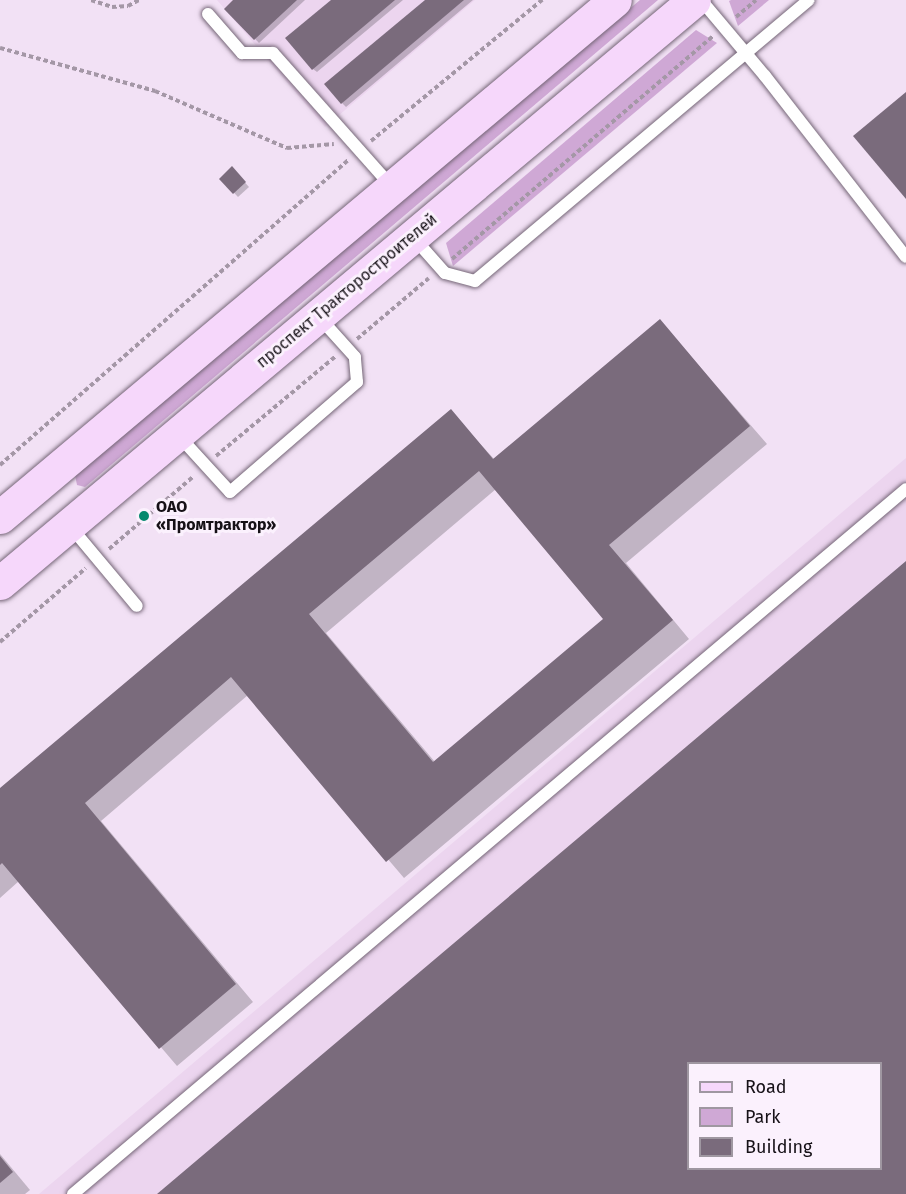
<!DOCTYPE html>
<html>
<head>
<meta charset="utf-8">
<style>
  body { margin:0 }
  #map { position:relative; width:906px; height:1194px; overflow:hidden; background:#f2e1f5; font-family:"Fira Sans",sans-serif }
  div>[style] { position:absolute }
  .built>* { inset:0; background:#ecd5ef }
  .green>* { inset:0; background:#cfa8d5 }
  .shadow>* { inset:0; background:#0003 }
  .building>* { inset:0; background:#7a6b7c }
  .path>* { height:4px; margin-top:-2px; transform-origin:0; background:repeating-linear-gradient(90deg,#a497a6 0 4.5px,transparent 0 7.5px) }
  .roads { filter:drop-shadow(0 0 2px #756677) drop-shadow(0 0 2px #756677) }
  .lane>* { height:12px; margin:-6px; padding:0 6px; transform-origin:6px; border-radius:6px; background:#fff }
  .primary>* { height:33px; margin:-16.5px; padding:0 16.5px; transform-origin:16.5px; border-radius:16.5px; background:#f6d7fb }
  .dots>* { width:16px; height:16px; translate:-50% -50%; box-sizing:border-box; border:3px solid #fbf1fd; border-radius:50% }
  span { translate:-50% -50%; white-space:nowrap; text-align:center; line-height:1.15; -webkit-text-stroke:6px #fbf1fd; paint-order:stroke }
  .street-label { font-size:16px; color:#161117 }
  .poi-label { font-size:16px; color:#161117; font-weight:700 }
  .left { translate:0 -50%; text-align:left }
  .legend { position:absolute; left:687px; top:1062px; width:195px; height:108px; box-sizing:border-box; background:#fbf1fd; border:2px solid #9f97a1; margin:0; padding:8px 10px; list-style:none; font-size:18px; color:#161117 }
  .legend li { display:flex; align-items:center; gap:12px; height:30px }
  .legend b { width:30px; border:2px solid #9f97a1 }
</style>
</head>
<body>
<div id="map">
  <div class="built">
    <div style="clip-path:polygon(217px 0,475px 0,325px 127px)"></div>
    <div style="clip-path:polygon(evenodd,906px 458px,906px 1194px,39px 1194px,906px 458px,688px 1064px,880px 1064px,880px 1168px,688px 1168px,688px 1064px)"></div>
  </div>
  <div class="green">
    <div style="clip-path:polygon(640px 0,658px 0,85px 487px,77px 485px,75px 475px)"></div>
    <div style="clip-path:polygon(731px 0,769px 0,738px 26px,729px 1px)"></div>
    <div style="clip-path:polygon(696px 30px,717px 43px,453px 266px,446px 243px)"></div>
  </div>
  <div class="shadow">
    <div style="clip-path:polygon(236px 0,305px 0,259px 43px,226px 9px)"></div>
    <div style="clip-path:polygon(334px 0,403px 0,317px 72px,313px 69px)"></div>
    <div style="clip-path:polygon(427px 0,473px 0,346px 107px,342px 103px)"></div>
    <div style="clip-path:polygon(232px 168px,249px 187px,238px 197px,221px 179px)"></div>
    <div style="clip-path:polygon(evenodd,660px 321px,767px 444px,626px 563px,689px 639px,404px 878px,248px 695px,101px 821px,253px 1002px,177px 1066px,19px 881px,0 898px,0 790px,450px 411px,495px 460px,660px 321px,496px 489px,605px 619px,435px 762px,326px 633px,496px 489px)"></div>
    <div style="clip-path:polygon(evenodd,906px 563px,906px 1194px,159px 1194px,906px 563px,688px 1064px,880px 1064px,880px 1168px,688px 1168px,688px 1064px)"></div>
    <div style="clip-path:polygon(0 1154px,30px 1190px,25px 1194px,0 1194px)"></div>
  </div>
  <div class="building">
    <div style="clip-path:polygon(233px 0,297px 0,254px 40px,224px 9px)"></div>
    <div style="clip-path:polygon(331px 0,395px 0,312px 70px,285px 38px)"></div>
    <div style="clip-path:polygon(425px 0,464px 0,341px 104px,324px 84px)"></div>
    <div style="clip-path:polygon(906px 92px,906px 199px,853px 136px)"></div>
    <div style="clip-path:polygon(232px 166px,246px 182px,233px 194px,219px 179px)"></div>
    <div style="clip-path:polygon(evenodd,660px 319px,750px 426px,609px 545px,673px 620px,463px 797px,386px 862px,231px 677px,85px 803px,236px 984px,159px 1049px,2px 863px,0 865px,0 788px,451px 409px,493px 459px,660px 319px,479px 471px,603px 619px,433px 762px,309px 614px,479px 471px)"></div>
    <div style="clip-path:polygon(evenodd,906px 561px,906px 1194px,157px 1194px,906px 561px,688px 1064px,880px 1064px,880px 1168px,688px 1168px,688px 1064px)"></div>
    <div style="clip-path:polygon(0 1156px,13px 1172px,0 1183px)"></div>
  </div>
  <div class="path">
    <div style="left:91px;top:0;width:22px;rotate:18deg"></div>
    <div style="left:112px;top:7px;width:16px;rotate:-4deg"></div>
    <div style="left:128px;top:6px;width:13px;rotate:-29deg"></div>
    <div style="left:736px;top:17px;width:26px;rotate:-40deg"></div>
    <div style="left:0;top:48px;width:161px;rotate:15.5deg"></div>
    <div style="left:155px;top:91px;width:144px;rotate:23.4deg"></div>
    <div style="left:287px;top:148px;width:47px;rotate:-4.9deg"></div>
    <div style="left:371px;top:141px;width:222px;rotate:-39.5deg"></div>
    <div style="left:452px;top:259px;width:343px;rotate:-40.5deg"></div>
    <div style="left:357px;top:339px;width:94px;rotate:-40.3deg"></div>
    <div style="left:216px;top:456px;width:155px;rotate:-39.8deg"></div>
    <div style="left:0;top:465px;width:464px;rotate:-41.2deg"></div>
    <div style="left:109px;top:549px;width:112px;rotate:-40.7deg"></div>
    <div style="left:0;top:642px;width:113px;rotate:-40.7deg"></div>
  </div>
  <div class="roads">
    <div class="lane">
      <div style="left:701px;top:0;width:99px;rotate:49.9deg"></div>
      <div style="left:765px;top:76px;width:229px;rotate:52.1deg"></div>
      <div style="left:208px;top:14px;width:52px;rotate:48.9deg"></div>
      <div style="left:242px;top:53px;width:31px"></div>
      <div style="left:273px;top:53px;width:178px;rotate:48.4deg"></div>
      <div style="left:413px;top:237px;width:48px;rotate:48.4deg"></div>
      <div style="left:445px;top:273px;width:31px;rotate:15deg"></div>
      <div style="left:475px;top:281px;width:436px;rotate:-40.1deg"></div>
      <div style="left:178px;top:435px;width:77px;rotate:47.6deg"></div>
      <div style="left:230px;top:492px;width:168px;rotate:-40.9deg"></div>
      <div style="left:357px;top:382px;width:25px;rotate:-95deg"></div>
      <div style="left:355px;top:357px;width:54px;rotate:-132deg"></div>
      <div style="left:70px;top:526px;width:104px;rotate:50.1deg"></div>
      <div style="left:73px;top:1194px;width:1091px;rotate:-40.24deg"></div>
    </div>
    <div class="primary">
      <div style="left:0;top:517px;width:803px;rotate:-40.05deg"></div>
      <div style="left:0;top:583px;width:906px;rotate:-40.03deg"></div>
    </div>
  </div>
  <div class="dots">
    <div style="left:144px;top:516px;background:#04886d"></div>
  </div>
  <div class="street-label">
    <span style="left:347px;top:291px;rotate:-40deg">проспект Тракторостроителей</span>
  </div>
  <div class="poi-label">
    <span class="left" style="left:156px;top:516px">ОАО<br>«Промтрактор»</span>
  </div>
  <ul class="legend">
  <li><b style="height:8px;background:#f6d7fb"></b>Road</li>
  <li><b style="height:16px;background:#cfa8d5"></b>Park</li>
  <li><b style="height:16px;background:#7a6b7c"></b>Building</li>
  </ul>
</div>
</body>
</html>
